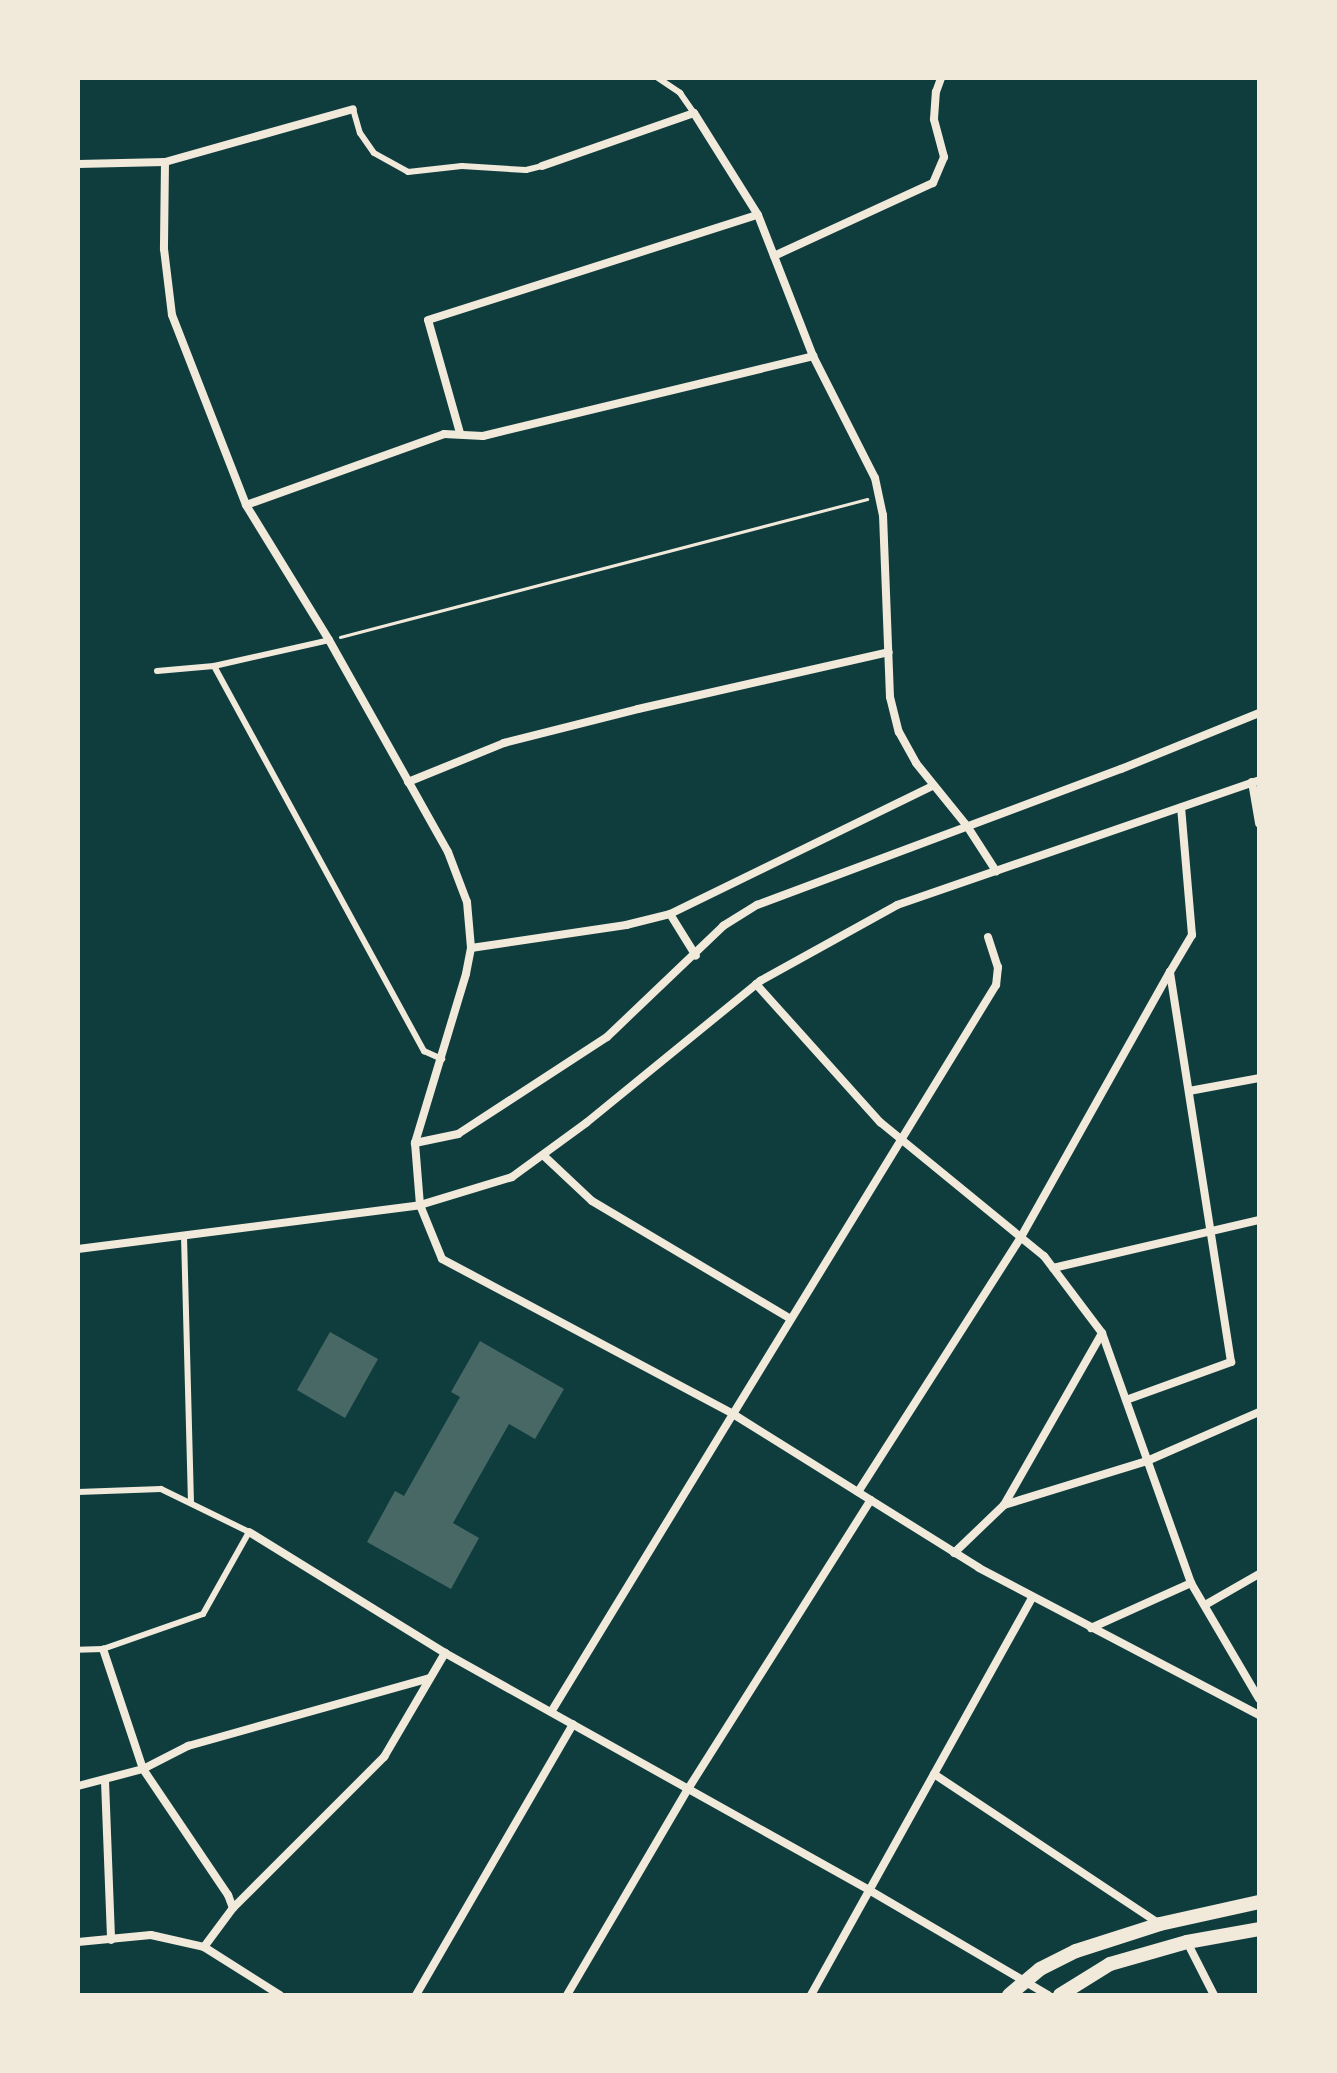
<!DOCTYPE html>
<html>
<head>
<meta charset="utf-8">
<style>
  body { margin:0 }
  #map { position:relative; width:1337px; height:2073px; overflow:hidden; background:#0f3d3e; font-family:Poppins,sans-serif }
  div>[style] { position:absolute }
  .building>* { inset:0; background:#486865 }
  .path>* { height:3px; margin:-1.5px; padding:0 1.5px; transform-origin:1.5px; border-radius:1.5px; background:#f1e9da }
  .service>* { height:6px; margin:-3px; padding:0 3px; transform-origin:3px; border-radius:3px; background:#f1e9da }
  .minor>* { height:8px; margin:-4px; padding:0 4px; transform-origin:4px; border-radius:4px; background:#f1e9da }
  .tertiary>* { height:14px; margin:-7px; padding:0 7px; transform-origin:7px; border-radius:7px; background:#f1e9da }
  span { translate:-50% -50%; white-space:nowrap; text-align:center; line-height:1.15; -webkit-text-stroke:6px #f1e9da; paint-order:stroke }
  .frame { position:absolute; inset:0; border:80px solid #f1e9da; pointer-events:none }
</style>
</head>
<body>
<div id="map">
  <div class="building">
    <div style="clip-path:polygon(330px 1332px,378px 1359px,345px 1418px,297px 1390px)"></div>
    <div style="clip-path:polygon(480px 1341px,564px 1389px,535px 1439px,509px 1424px,453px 1523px,479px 1538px,451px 1589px,367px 1542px,395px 1491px,404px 1496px,460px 1397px,451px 1392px)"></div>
  </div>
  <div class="path">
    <div style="left:340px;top:637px;width:545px;rotate:-14.67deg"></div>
  </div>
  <div class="service">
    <div style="left:658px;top:78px;width:27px;rotate:34deg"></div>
    <div style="left:680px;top:93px;width:24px;rotate:55deg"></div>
    <div style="left:353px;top:109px;width:25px;rotate:74deg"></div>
    <div style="left:360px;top:133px;width:24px;rotate:55deg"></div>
    <div style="left:374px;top:153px;width:39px;rotate:29deg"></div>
    <div style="left:408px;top:172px;width:54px;rotate:-6.3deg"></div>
    <div style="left:462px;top:166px;width:64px;rotate:3.6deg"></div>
    <div style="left:526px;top:170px;width:16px;rotate:-14deg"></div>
    <div style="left:214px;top:666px;width:439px;rotate:61.4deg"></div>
    <div style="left:424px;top:1051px;width:20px;rotate:24deg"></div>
    <div style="left:157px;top:671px;width:57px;rotate:-5deg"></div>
    <div style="left:214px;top:666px;width:118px;rotate:-12.7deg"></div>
    <div style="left:184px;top:1236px;width:267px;rotate:88.5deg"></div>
    <div style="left:78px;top:1492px;width:83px;rotate:-2.1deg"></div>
    <div style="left:161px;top:1489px;width:98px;rotate:26deg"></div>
    <div style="left:249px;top:1532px;width:94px;rotate:119.3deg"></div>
    <div style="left:203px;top:1614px;width:106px;rotate:160.7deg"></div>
    <div style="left:103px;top:1649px;width:25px;rotate:178deg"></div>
  </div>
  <div class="minor">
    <div style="left:165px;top:162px;width:87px;rotate:90.7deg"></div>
    <div style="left:164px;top:249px;width:66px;rotate:83.1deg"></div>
    <div style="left:172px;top:315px;width:204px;rotate:68.7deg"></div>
    <div style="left:246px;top:505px;width:158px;rotate:58.4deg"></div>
    <div style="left:329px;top:640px;width:243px;rotate:60.7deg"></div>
    <div style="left:448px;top:852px;width:53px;rotate:69.2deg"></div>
    <div style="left:467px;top:902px;width:46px;rotate:85deg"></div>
    <div style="left:471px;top:948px;width:26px;rotate:101deg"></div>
    <div style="left:466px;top:974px;width:177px;rotate:106.8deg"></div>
    <div style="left:415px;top:1143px;width:62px;rotate:85.4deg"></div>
    <div style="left:420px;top:1205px;width:58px;rotate:67.8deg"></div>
    <div style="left:442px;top:1259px;width:330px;rotate:28deg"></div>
    <div style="left:733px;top:1414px;width:349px;rotate:121.4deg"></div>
    <div style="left:78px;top:164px;width:87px;rotate:-1.3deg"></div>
    <div style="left:165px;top:162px;width:195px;rotate:-15.7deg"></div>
    <div style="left:542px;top:166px;width:161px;rotate:-19.2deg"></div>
    <div style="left:694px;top:113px;width:120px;rotate:57.9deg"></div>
    <div style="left:758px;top:215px;width:151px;rotate:68.7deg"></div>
    <div style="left:813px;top:356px;width:137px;rotate:63.1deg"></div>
    <div style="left:875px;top:478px;width:38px;rotate:78deg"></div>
    <div style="left:883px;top:515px;width:182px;rotate:87.8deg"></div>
    <div style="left:890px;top:697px;width:36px;rotate:76deg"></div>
    <div style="left:899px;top:732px;width:35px;rotate:61deg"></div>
    <div style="left:916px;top:763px;width:81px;rotate:51deg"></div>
    <div style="left:967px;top:826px;width:54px;rotate:57.2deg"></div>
    <div style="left:774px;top:256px;width:175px;rotate:-24.7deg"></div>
    <div style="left:933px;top:183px;width:28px;rotate:-67deg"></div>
    <div style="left:944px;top:157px;width:39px;rotate:-105deg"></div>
    <div style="left:934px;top:119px;width:27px;rotate:-86deg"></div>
    <div style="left:936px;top:92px;width:15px;rotate:-70deg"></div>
    <div style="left:460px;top:433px;width:117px;rotate:-105.8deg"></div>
    <div style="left:428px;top:320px;width:346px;rotate:-17.7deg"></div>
    <div style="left:246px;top:505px;width:210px;rotate:-19.7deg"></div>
    <div style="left:444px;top:434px;width:39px;rotate:3deg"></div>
    <div style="left:483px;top:436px;width:340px;rotate:-13.6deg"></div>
    <div style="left:408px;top:782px;width:104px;rotate:-22.1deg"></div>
    <div style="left:504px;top:743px;width:138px;rotate:-14.2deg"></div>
    <div style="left:638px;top:709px;width:257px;rotate:-12.8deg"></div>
    <div style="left:1252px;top:782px;width:42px;rotate:80.3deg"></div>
    <div style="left:670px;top:914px;width:49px;rotate:58.2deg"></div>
    <div style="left:988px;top:937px;width:32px;rotate:72deg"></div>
    <div style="left:998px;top:967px;width:18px;rotate:96deg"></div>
    <div style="left:996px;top:985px;width:503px;rotate:121.51deg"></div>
    <div style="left:733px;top:1414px;width:290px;rotate:32deg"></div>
    <div style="left:979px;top:1568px;width:316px;rotate:27.7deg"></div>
    <div style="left:471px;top:948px;width:157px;rotate:-8.4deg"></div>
    <div style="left:626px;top:925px;width:45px;rotate:-14deg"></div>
    <div style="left:670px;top:914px;width:292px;rotate:-26deg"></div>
    <div style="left:756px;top:984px;width:186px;rotate:48.1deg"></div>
    <div style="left:880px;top:1122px;width:212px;rotate:39.3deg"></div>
    <div style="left:1044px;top:1256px;width:96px;rotate:53deg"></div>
    <div style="left:1102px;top:1333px;width:265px;rotate:70.4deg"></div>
    <div style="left:1191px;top:1583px;width:134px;rotate:59.6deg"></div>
    <div style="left:1189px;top:1091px;width:71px;rotate:-10.5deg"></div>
    <div style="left:415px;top:1143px;width:44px;rotate:-11.8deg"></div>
    <div style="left:458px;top:1134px;width:178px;rotate:-33.1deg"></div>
    <div style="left:607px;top:1037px;width:161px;rotate:-43.7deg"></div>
    <div style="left:723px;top:926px;width:40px;rotate:-32deg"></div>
    <div style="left:757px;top:905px;width:389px;rotate:-20.5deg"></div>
    <div style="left:1121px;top:769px;width:149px;rotate:-22.1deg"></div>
    <div style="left:543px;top:1155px;width:67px;rotate:43.2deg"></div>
    <div style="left:592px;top:1201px;width:231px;rotate:30.7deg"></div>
    <div style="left:78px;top:1249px;width:345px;rotate:-7.3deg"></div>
    <div style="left:420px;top:1205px;width:96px;rotate:-16.9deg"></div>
    <div style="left:512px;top:1177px;width:92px;rotate:-36.1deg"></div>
    <div style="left:586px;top:1123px;width:225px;rotate:-39.2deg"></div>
    <div style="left:760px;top:981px;width:157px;rotate:-29deg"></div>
    <div style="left:897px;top:905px;width:383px;rotate:-19deg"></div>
    <div style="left:1053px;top:1268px;width:212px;rotate:-13.1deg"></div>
    <div style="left:1126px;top:1400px;width:112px;rotate:-19.9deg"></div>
    <div style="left:1231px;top:1362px;width:395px;rotate:-98.9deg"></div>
    <div style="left:1170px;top:972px;width:43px;rotate:-59.3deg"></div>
    <div style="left:1192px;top:935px;width:128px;rotate:-94.9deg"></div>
    <div style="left:858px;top:1492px;width:303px;rotate:-57.4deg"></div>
    <div style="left:1021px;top:1237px;width:304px;rotate:-60.7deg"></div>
    <div style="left:1004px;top:1505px;width:198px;rotate:-60.3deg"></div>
    <div style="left:954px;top:1553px;width:69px;rotate:-43.8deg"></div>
    <div style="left:1004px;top:1505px;width:150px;rotate:-17.1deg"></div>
    <div style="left:1147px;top:1461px;width:122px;rotate:-23.6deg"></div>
    <div style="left:1205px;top:1605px;width:62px;rotate:-29.9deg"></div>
    <div style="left:1091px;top:1628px;width:110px;rotate:-24.2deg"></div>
    <div style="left:445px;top:1653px;width:486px;rotate:29.2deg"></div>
    <div style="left:869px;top:1890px;width:208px;rotate:30.4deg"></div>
    <div style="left:934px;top:1774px;width:271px;rotate:33.6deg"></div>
    <div style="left:105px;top:1781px;width:159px;rotate:87.8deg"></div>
    <div style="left:78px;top:1786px;width:67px;rotate:-14.7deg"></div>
    <div style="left:143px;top:1769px;width:51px;rotate:-27.1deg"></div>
    <div style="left:188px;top:1746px;width:251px;rotate:-15.7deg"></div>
    <div style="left:233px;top:1908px;width:214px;rotate:-45deg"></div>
    <div style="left:384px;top:1757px;width:121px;rotate:-59.6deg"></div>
    <div style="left:445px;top:1653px;width:230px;rotate:-148.3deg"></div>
    <div style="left:78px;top:1942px;width:73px;rotate:-5.5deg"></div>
    <div style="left:151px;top:1935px;width:54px;rotate:12.8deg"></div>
    <div style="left:204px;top:1947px;width:49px;rotate:-53.4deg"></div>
    <div style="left:233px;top:1908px;width:14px;rotate:-111deg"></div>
    <div style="left:228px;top:1895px;width:152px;rotate:-124deg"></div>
    <div style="left:143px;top:1769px;width:126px;rotate:-108.4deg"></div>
    <div style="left:1187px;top:1942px;width:59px;rotate:63deg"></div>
    <div style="left:204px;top:1947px;width:90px;rotate:32.3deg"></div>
    <div style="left:416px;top:1995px;width:313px;rotate:-59.9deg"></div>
    <div style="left:567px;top:1995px;width:239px;rotate:-59.6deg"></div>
    <div style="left:688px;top:1789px;width:342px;rotate:-57.7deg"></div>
    <div style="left:811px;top:1995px;width:454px;rotate:-60.9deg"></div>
  </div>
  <div class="tertiary">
    <div style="left:1009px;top:1995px;width:40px;rotate:-40deg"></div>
    <div style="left:1040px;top:1969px;width:40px;rotate:-26.6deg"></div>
    <div style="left:1076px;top:1951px;width:88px;rotate:-17.8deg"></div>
    <div style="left:1160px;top:1924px;width:101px;rotate:-12.5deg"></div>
    <div style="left:1060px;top:1995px;width:59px;rotate:-31.8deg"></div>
    <div style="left:1110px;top:1964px;width:80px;rotate:-15.9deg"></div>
    <div style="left:1187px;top:1942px;width:73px;rotate:-10.2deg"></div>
  </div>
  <div class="frame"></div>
</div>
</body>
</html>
